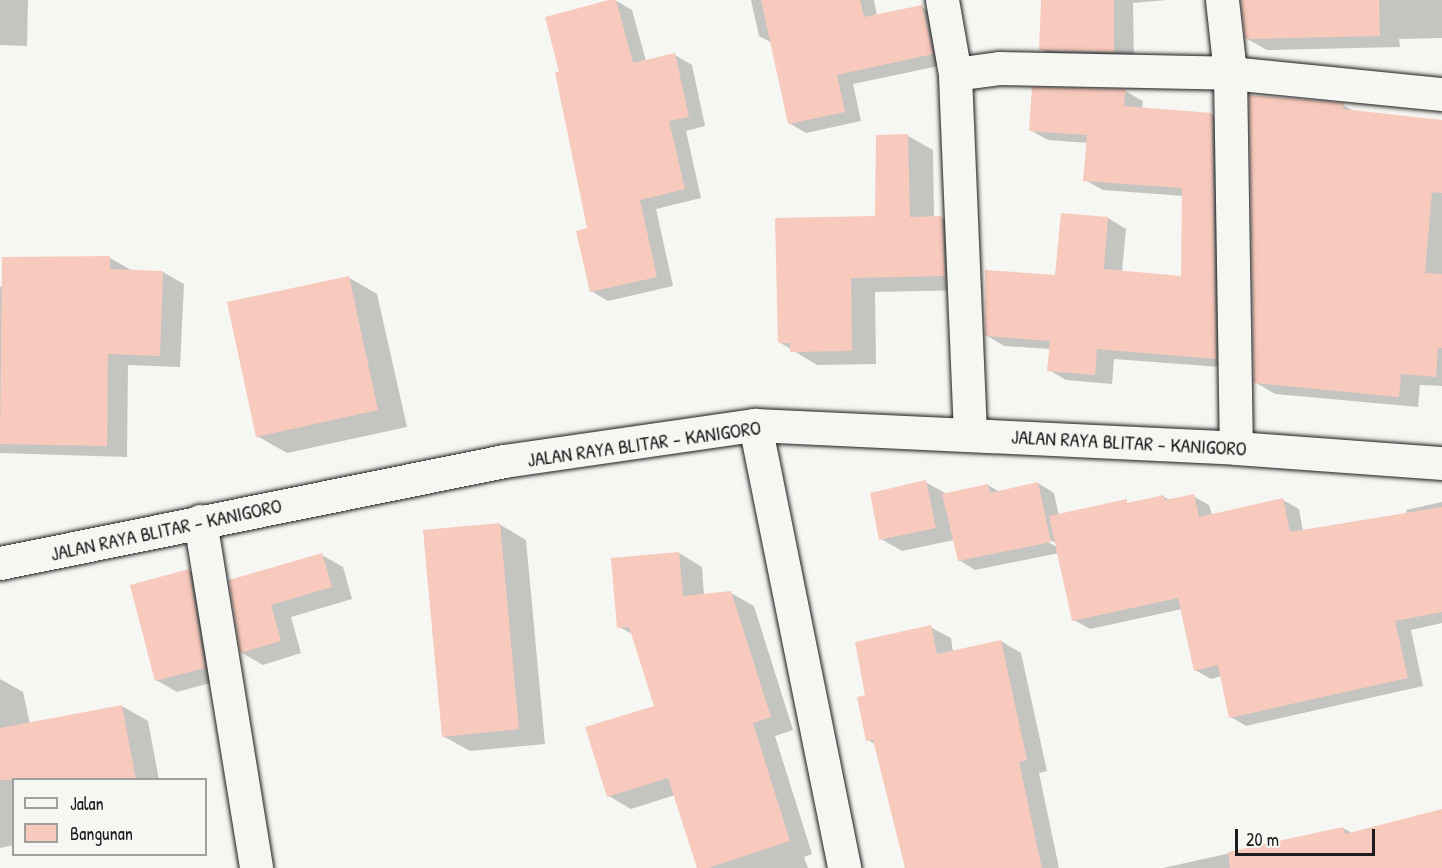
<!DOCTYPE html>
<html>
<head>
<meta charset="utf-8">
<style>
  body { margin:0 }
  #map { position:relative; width:1442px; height:868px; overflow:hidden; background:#f6f6f2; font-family:"Patrick Hand",sans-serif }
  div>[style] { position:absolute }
  .shadow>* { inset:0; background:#0003 }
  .building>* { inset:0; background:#f8cabd }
  .roads { filter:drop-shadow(0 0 2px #1c1c1c) drop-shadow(0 0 2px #1c1c1c) }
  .street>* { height:33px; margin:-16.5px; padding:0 16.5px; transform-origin:16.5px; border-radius:16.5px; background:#f6f6f2 }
  .secondary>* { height:33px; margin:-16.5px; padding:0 16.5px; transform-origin:16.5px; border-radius:16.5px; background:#f6f6f2 }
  span { translate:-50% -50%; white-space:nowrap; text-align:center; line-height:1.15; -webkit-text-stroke:5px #f6f6f2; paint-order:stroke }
  .street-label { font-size:20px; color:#1c1c1c }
  .legend { position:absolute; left:12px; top:778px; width:195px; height:78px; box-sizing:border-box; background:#f6f6f2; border:2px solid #9f9f9c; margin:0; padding:8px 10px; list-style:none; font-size:18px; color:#1c1c1c }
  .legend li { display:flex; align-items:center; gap:12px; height:30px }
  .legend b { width:30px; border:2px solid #9f9f9c }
  .scale { position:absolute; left:1235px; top:829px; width:140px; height:27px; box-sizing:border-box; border:3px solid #1c1c1c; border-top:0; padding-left:8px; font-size:18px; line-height:21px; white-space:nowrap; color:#1c1c1c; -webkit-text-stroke:4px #f6f6f2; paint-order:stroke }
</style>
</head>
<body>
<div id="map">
  <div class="shadow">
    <div style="clip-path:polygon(0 0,28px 0,27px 46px,0 45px)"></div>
    <div style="clip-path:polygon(615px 0,632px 10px,646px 61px,675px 55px,692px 65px,705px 126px,686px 131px,701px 198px,656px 209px,673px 286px,608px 301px,591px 291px,588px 230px,561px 73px)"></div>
    <div style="clip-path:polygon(751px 0,874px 0,877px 16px,922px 7px,938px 17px,948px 64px,853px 84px,861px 121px,806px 133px,789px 123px,772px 43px,759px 36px)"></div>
    <div style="clip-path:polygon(1042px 0,1167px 0,1133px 3px,1134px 63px,1061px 61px,1041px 49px)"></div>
    <div style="clip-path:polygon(1242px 0,1442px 0,1442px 38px,1399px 39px,1400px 47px,1267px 50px,1247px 39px)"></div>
    <div style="clip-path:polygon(1125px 91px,1143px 101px,1142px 109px,1211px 114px,1229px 125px,1233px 368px,1114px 359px,1112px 384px,1066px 380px,1049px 370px,1050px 349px,1004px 346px,986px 335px,1057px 276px,1108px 218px,1126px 229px,1122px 272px,1183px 277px,1184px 196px,1103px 190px,1085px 180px,1088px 143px,1048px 140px,1030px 130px)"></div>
    <div style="clip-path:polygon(1343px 105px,1354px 111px,1442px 121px,1442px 386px,1420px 385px,1418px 407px,1275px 394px,1255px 382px)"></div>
    <div style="clip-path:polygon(908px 136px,933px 150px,934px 218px,942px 218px,967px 232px,969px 290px,875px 292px,876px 364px,817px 365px,779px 342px,877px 217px)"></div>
    <div style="clip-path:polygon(110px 258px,131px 270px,163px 272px,184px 284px,180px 367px,128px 365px,127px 457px,0 453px,0 287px)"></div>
    <div style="clip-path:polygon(348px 277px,377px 294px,407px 427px,287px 453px,257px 436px)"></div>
    <div style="clip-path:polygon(evenodd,925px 482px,947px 494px,988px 485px,1000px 492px,1038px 483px,1054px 493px,1059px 516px,1164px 497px,1171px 501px,1193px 496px,1209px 505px,1212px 515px,1283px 500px,1299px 509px,1303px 531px,1407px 514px,1406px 510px,1442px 502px,1442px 623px,1411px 630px,1423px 686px,1246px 726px,1231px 717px,1222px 676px,1211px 679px,1195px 670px,1182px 609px,1090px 629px,1074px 620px,1059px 553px,975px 570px,959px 560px,954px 540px,902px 551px,881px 539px,925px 482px,1046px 537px,1057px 544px,1057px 547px,1044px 540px,1046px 537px)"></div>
    <div style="clip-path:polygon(499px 524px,526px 540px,545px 744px,470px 751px,443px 736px)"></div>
    <div style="clip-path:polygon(679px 553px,702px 567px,704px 596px,731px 593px,754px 606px,793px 730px,775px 736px,812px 854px,804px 857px,808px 868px,699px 868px,675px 795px,631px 809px,609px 796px,656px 707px,634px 635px,619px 627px)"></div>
    <div style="clip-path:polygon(322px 555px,343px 567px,352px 599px,291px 617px,301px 653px,263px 665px,242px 653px,230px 581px)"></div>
    <div style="clip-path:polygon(189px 571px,209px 583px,225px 679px,177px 692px,156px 680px)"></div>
    <div style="clip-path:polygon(930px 627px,951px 638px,953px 652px,1001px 641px,1021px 653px,1047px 771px,1039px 773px,1059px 868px,906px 868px,876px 745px,868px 740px,867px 696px)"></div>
    <div style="clip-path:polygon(0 679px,23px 692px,30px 724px,122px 706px,148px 721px,159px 780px,14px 780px,14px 845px,0 848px)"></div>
    <div style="clip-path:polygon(1442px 810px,1442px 868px,1163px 868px,1343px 828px,1352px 833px)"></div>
  </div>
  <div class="building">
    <div style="clip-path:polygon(609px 0,616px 0,633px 63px,675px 53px,689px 117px,669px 121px,685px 189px,640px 200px,657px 277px,590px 292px,576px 231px,587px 228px,555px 72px,559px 72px,545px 17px)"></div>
    <div style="clip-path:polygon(761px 0,860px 0,864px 17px,922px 5px,933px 54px,837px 75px,845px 112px,788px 124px)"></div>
    <div style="clip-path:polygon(1041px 0,1114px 0,1114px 52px,1039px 50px)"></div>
    <div style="clip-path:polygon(1241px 0,1379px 0,1380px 36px,1245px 39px)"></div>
    <div style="clip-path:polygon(1032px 87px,1126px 89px,1124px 106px,1212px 113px,1216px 359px,1097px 349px,1095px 375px,1047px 371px,1050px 341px,985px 336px,985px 270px,1055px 275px,1061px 213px,1108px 217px,1104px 269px,1181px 276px,1182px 188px,1083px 181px,1087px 135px,1029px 131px)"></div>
    <div style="clip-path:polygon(1249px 95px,1344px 103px,1343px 109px,1442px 120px,1442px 193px,1432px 192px,1425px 273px,1442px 274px,1442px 348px,1438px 348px,1436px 377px,1401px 374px,1399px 397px,1254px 383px)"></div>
    <div style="clip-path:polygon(908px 134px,910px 217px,942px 216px,945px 276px,851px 278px,852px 351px,790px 352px,790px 343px,778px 343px,775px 218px,875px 216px,876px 135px)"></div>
    <div style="clip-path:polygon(110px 256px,110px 269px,163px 271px,160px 356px,108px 354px,107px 446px,0 444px,2px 257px)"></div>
    <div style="clip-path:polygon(349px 276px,378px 410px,256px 437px,227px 302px)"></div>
    <div style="clip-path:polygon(926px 480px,936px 528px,879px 540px,870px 493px)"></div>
    <div style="clip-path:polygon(1038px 482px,1051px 542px,958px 561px,942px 494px,988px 484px,990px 493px)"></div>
    <div style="clip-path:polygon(1194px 494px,1199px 517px,1283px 498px,1290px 532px,1442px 507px,1442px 612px,1395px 621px,1408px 678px,1229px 718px,1218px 665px,1194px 671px,1178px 598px,1072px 621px,1049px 516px,1127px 499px,1127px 503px,1164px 495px,1165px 500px)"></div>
    <div style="clip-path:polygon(500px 523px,519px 729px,442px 737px,423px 530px)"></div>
    <div style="clip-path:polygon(679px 552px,683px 596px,731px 591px,771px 717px,753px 723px,790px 841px,708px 868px,697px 868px,668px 778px,607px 797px,585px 727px,654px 706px,629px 627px,617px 628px,611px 558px)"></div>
    <div style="clip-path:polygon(322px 553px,332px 587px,271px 605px,281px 641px,240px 653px,229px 580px)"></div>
    <div style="clip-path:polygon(189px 569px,205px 668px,155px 681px,130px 585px)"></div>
    <div style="clip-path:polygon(931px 625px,937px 654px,1001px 640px,1027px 760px,1019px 762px,1042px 868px,905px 868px,873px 740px,866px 741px,857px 697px,865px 695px,855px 642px)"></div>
    <div style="clip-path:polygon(122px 705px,136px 780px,0 780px,0 728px)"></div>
    <div style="clip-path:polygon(1442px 809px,1442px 868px,1230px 868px,1228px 852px,1343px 827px,1345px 834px)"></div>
  </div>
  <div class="roads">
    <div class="street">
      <div style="left:942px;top:0;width:75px;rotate:80deg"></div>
      <div style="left:1222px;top:0;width:73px;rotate:83.7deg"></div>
      <div style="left:1230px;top:73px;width:375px;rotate:89.1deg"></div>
      <div style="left:755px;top:425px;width:452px;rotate:78.6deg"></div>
      <div style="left:970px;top:434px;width:360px;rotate:-92.4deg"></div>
      <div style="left:955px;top:74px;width:44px;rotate:-7.8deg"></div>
      <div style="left:999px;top:68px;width:231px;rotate:1.2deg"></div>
      <div style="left:1230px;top:73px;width:213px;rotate:5.7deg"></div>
      <div style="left:200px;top:521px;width:351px;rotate:80.8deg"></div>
    </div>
    <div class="secondary">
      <div style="left:0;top:563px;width:514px;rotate:-11.44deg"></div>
      <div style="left:504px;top:461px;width:254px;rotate:-8.2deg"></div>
      <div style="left:755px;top:425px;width:482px;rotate:2.7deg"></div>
      <div style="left:1236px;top:448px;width:207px;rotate:4.2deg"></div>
    </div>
  </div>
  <div class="street-label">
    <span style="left:1129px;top:442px;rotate:3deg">JALAN RAYA BLITAR - KANIGORO</span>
    <span style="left:644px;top:443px;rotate:-8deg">JALAN RAYA BLITAR - KANIGORO</span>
    <span style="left:166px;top:529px;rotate:-12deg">JALAN RAYA BLITAR - KANIGORO</span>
  </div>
  <ul class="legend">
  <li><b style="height:8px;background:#f6f6f2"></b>Jalan</li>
  <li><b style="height:16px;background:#f8cabd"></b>Bangunan</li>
  </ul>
  <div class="scale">20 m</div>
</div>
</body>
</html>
